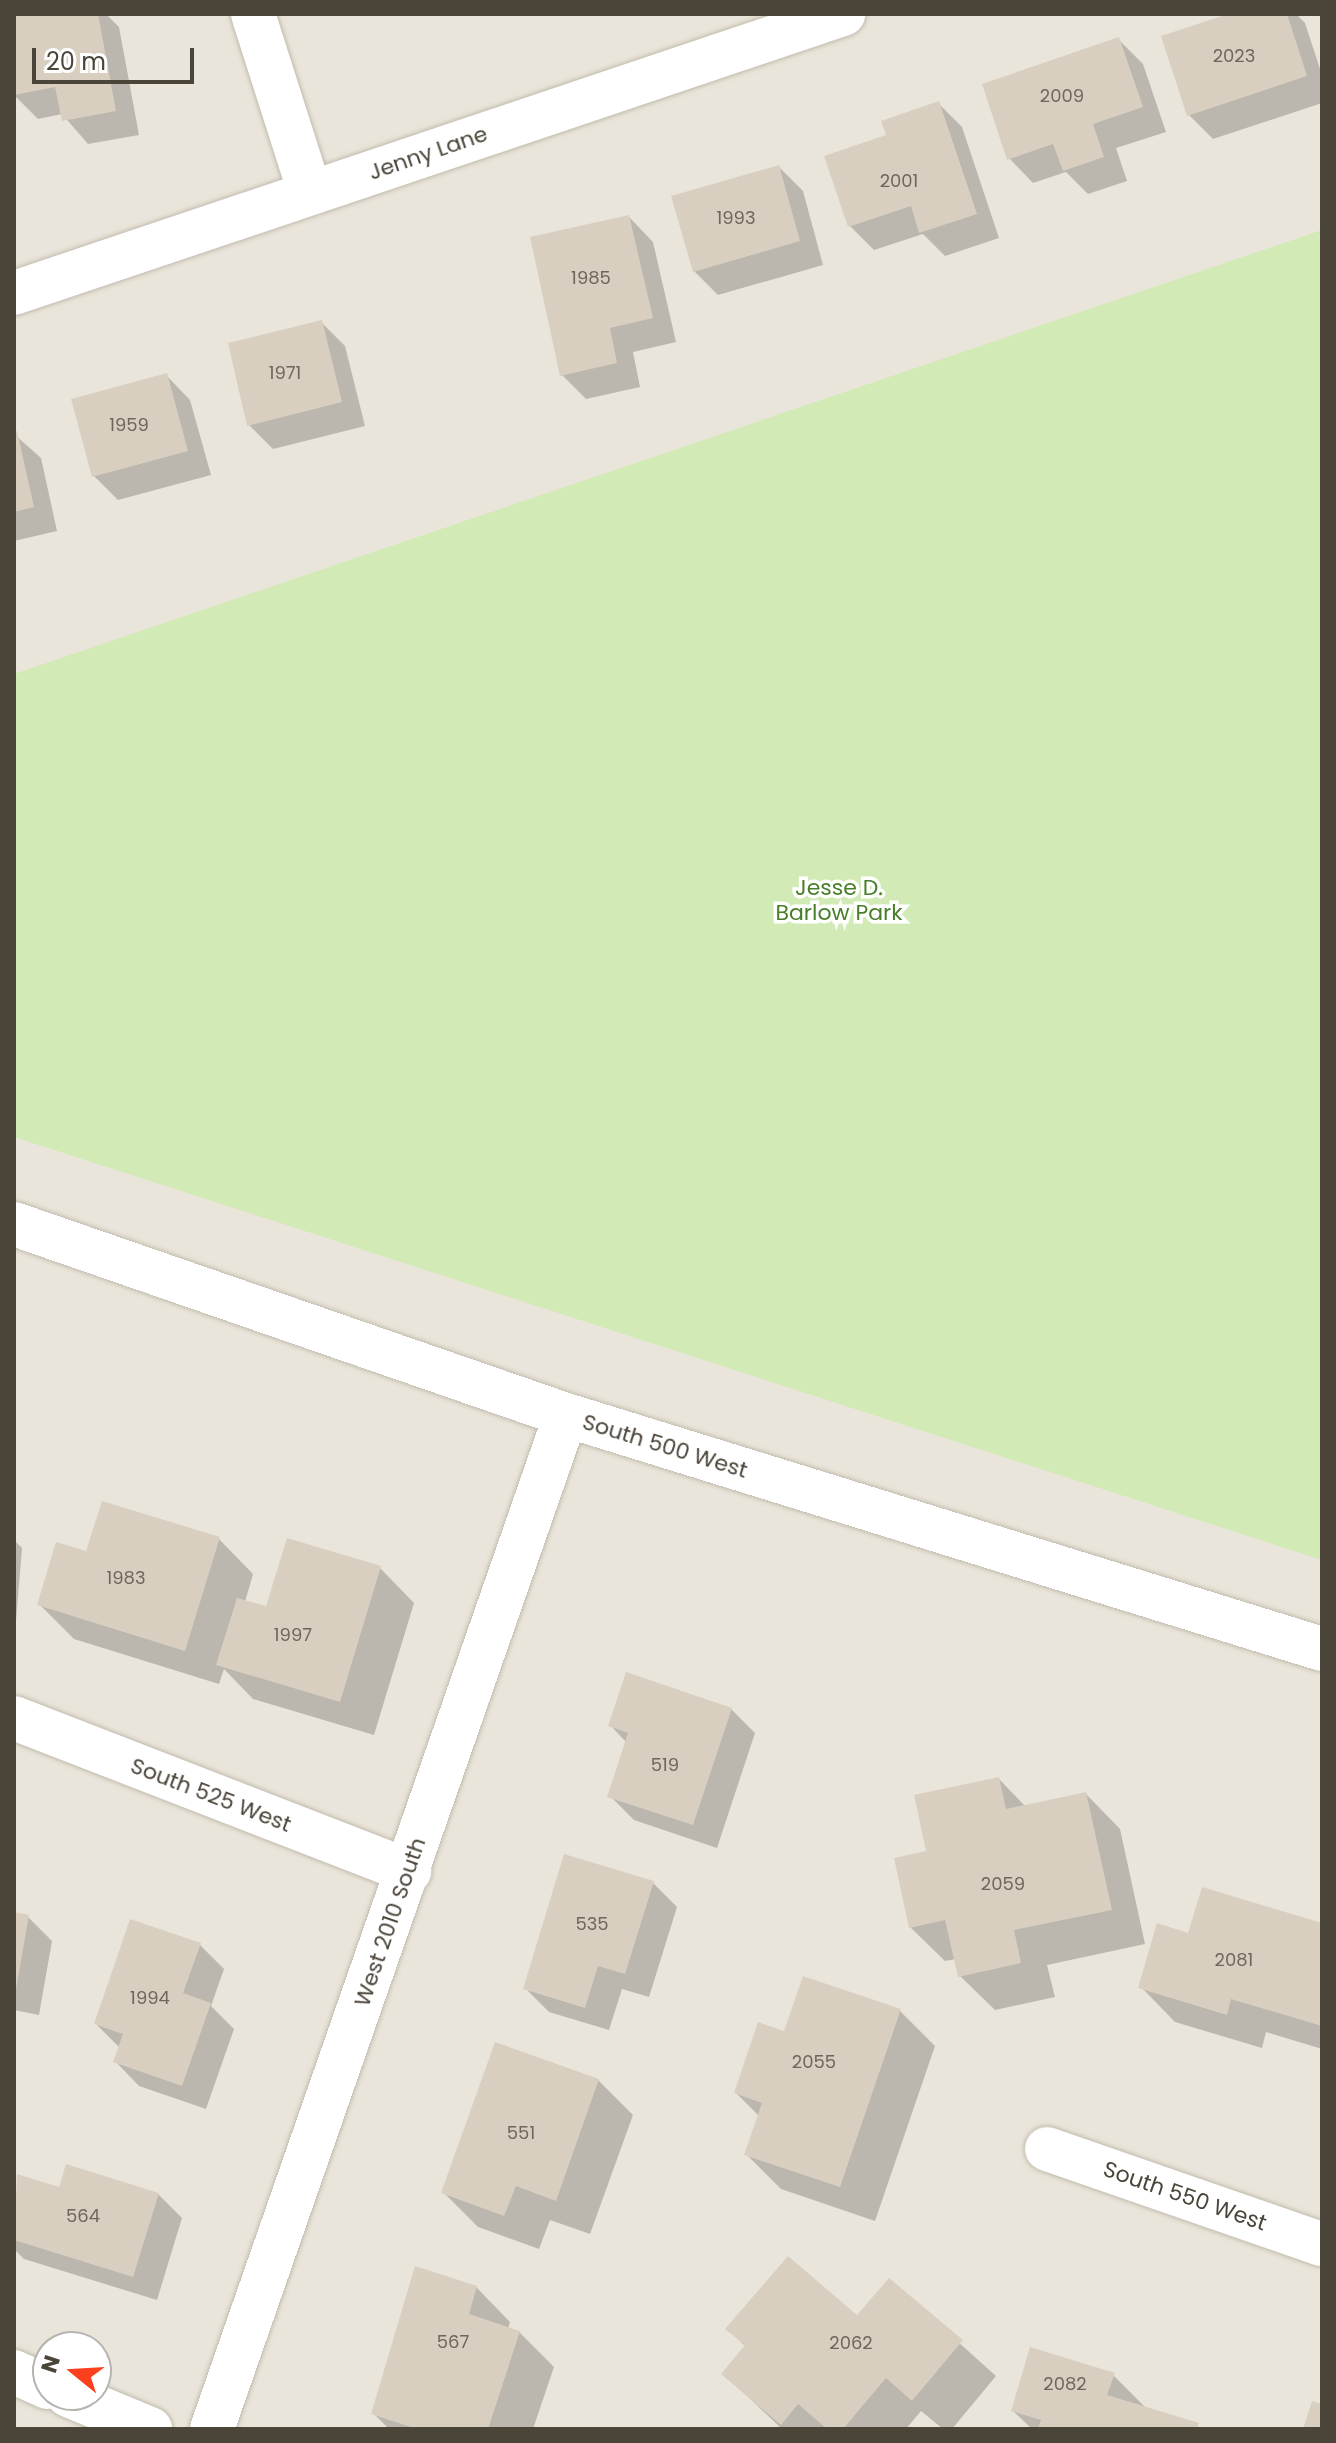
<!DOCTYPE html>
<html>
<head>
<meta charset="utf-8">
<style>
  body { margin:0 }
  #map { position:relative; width:1336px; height:2443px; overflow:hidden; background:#f6f3ec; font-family:Poppins,sans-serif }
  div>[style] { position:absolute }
  .residential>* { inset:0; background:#eae5da }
  .green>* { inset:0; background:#d2eab5 }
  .shadow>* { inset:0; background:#0003 }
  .building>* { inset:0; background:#d8cfc1 }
  .roads { filter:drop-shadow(0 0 2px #c2bbae) drop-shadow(0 0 2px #c2bbae) }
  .minor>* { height:44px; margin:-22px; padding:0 22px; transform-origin:22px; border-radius:22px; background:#fff }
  span { translate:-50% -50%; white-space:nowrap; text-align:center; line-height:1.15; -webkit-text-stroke:7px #fff; paint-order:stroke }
  .number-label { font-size:18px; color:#6e675b }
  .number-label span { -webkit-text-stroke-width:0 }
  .street-label { font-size:22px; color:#4b4439 }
  .park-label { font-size:22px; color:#4a7f2a }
  .frame { position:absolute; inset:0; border:16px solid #4b4439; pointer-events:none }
  .north { position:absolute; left:32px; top:2331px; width:80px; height:80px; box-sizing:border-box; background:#fff; border:2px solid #b7b4b0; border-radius:50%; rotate:288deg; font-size:22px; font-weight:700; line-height:32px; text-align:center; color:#4b4439 }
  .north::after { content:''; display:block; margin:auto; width:28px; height:36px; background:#fc3f1d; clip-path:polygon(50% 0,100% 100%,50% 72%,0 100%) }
  .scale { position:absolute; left:32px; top:48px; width:162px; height:36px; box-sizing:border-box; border:4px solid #4b4439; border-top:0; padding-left:10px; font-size:24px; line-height:28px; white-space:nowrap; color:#4b4439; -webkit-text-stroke:6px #fff; paint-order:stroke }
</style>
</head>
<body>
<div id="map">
  <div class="residential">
    <div style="clip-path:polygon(evenodd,14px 14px,1322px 14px,1322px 2429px,14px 2429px,14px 14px,48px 2347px,96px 2347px,96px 2395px,48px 2395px,48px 2347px)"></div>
  </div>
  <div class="green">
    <div style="clip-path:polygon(1322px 230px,1322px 1560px,14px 1137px,14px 674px)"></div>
  </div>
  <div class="shadow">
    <div style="clip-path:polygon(39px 14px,106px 14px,119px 27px,139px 135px,88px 144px,62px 114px,38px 119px,14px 95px,14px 19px)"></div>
    <div style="clip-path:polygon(1234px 14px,1296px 14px,1305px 23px,1322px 75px,1322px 103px,1213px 139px,1189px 115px)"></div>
    <div style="clip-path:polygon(1119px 40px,1143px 64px,1166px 132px,1116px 148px,1127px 181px,1088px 194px,1066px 172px,1033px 183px,1009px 158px)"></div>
    <div style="clip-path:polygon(938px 103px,962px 127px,999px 238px,945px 256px,923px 234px,874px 250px,850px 226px,888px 136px)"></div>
    <div style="clip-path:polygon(779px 167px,803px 191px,823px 265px,718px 295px,694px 271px)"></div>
    <div style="clip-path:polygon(629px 217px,653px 242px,676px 342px,633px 352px,640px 387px,586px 399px,562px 375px)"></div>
    <div style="clip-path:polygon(321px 322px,345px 346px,365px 426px,273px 449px,249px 425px)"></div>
    <div style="clip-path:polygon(166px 375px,190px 400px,211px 475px,118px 500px,94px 476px)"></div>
    <div style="clip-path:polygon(14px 434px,41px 458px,57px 531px,14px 541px)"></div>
    <div style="clip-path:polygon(219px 1539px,253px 1574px,245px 1602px,267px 1609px,380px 1568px,414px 1603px,374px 1735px,253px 1699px,224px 1669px,219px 1684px,74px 1639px,39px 1604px,88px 1554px)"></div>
    <div style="clip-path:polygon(14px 1540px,22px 1548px,16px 1621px,14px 1621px)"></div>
    <div style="clip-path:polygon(731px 1709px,755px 1733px,717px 1848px,634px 1820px,610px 1796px,627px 1743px,610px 1725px)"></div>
    <div style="clip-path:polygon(999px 1779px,1026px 1807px,1086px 1794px,1120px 1829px,1145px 1944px,1047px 1965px,1055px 1997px,995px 2010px,960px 1976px,956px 1959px,945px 1961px,910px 1927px,928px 1852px)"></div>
    <div style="clip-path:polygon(653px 1883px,677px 1907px,649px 1997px,622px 1989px,609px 2030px,549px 2012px,525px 1988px)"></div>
    <div style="clip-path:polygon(14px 1914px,28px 1917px,52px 1941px,39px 2015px,14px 2010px)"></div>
    <div style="clip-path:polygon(1322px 1926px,1322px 2049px,1266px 2032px,1262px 2048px,1175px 2022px,1141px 1987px,1190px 1935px)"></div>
    <div style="clip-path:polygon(200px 1945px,224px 1969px,211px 2006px,234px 2029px,206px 2109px,139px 2086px,115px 2061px,120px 2048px,96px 2024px)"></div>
    <div style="clip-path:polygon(900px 2011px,935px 2046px,875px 2221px,781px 2189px,746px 2154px,759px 2116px,736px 2093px,785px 2034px)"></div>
    <div style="clip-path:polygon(598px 2080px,633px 2115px,590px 2234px,550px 2220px,539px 2249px,478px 2227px,444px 2193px)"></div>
    <div style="clip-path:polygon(18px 2177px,60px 2190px,158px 2194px,182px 2218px,157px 2300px,24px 2259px,14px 2249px)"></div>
    <div style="clip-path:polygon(889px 2280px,996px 2376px,952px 2429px,943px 2429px,921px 2411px,906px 2429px,782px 2429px,724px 2374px,746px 2347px,728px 2329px,857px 2317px)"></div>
    <div style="clip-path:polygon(476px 2287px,510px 2322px,508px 2329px,519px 2332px,554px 2367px,533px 2429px,389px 2429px,373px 2413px)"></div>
    <div style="clip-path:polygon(1113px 2375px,1148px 2410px,1202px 2429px,1032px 2429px,1013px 2411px)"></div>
  </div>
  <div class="building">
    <div style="clip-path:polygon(28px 14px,98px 14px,116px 111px,62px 121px,55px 87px,14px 95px,14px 17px)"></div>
    <div style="clip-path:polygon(1228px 14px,1287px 14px,1307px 76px,1187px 116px,1161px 36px)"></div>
    <div style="clip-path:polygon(1119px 37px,1143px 107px,1093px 124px,1104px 157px,1063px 171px,1053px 144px,1007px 160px,982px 84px)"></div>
    <div style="clip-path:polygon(939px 101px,977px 214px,919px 233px,911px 206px,848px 227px,824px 156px,886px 135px,881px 121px)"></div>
    <div style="clip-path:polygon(779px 165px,800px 241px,693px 272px,671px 196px)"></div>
    <div style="clip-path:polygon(629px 215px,653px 318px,610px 328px,617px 363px,560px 376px,530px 237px)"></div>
    <div style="clip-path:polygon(322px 320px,342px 402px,247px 426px,228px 343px)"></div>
    <div style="clip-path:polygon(167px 373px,188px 451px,92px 477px,71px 399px)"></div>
    <div style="clip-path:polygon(17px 431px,34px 507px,14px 512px,14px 432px)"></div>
    <div style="clip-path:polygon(102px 1501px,220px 1537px,185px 1651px,37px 1605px,56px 1542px,86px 1551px)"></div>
    <div style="clip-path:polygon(287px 1538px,381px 1566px,340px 1702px,216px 1665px,237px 1598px,266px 1606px)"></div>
    <div style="clip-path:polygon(626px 1672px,732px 1708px,693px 1825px,607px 1797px,628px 1733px,608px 1726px)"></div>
    <div style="clip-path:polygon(999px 1777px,1006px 1809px,1086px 1792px,1112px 1910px,1014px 1930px,1021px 1963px,958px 1977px,945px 1920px,909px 1928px,894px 1858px,926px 1851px,914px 1795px)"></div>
    <div style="clip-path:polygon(564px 1854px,654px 1881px,625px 1974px,598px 1966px,585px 2008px,523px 1989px)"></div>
    <div style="clip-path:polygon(1202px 1887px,1322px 1923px,1322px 2026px,1231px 1999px,1227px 2015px,1138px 1988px,1157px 1923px,1188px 1933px)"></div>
    <div style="clip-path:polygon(14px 1912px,29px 1915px,16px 1989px,14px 1989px)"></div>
    <div style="clip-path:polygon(130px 1919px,201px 1943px,183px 1993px,211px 2003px,182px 2086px,113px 2062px,123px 2034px,94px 2024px)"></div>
    <div style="clip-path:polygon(803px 1976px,901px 2009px,840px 2187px,744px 2155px,762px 2103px,734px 2093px,758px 2022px,784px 2031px)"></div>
    <div style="clip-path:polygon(495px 2042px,599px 2079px,556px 2201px,516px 2186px,504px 2216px,441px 2193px)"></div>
    <div style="clip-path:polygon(66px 2164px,159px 2193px,133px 2277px,14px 2240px,17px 2174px,59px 2187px)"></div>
    <div style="clip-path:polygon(788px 2256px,857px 2315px,889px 2278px,963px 2340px,912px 2401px,886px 2378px,843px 2429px,827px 2429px,798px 2404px,781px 2425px,721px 2374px,745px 2345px,725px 2329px)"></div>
    <div style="clip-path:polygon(415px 2266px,477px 2286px,469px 2314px,520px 2331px,488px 2429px,417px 2429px,371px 2414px)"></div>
    <div style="clip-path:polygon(1030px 2347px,1115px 2373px,1107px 2395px,1199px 2423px,1197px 2429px,1038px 2429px,1041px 2420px,1011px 2411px)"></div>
    <div style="clip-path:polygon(1312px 2401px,1322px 2404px,1322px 2429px,1303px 2429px)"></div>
  </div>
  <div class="roads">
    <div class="minor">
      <div style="left:253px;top:14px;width:188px;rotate:72.3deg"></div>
      <div style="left:14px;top:293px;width:875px;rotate:-18.6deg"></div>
      <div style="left:14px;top:1224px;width:584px;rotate:19.09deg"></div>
      <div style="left:566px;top:1415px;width:791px;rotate:17.2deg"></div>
      <div style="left:14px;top:1718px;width:424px;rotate:21.2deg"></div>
      <div style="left:1047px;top:2149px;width:291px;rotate:19.1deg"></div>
      <div style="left:14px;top:2372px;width:37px;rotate:24deg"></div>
      <div style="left:68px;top:2395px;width:89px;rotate:22.5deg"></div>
      <div style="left:212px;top:2429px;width:1074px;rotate:-70.76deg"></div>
    </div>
  </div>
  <div class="number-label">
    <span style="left:1234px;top:56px">2023</span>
    <span style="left:1062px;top:96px">2009</span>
    <span style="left:899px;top:181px">2001</span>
    <span style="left:736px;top:218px">1993</span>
    <span style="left:591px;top:278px">1985</span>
    <span style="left:285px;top:373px">1971</span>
    <span style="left:129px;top:425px">1959</span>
    <span style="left:126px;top:1578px">1983</span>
    <span style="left:293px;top:1635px">1997</span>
    <span style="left:665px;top:1765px">519</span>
    <span style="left:1003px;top:1884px">2059</span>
    <span style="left:592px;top:1924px">535</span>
    <span style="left:1234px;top:1960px">2081</span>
    <span style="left:150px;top:1998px">1994</span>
    <span style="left:814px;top:2062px">2055</span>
    <span style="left:521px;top:2133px">551</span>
    <span style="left:83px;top:2216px">564</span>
    <span style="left:453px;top:2342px">567</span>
    <span style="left:851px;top:2343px">2062</span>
    <span style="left:1065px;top:2384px">2082</span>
  </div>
  <div class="street-label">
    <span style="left:428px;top:153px;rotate:-19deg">Jenny Lane</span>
    <span style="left:665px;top:1446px;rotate:17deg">South 500 West</span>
    <span style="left:211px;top:1795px;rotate:21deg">South 525 West</span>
    <span style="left:390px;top:1922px;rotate:-71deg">West 2010 South</span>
    <span style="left:1185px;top:2196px;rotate:19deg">South 550 West</span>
  </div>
  <div class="park-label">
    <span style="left:839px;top:900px">Jesse D.<br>Barlow Park</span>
  </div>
  <div class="frame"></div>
  <div class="north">N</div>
  <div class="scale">20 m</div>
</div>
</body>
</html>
